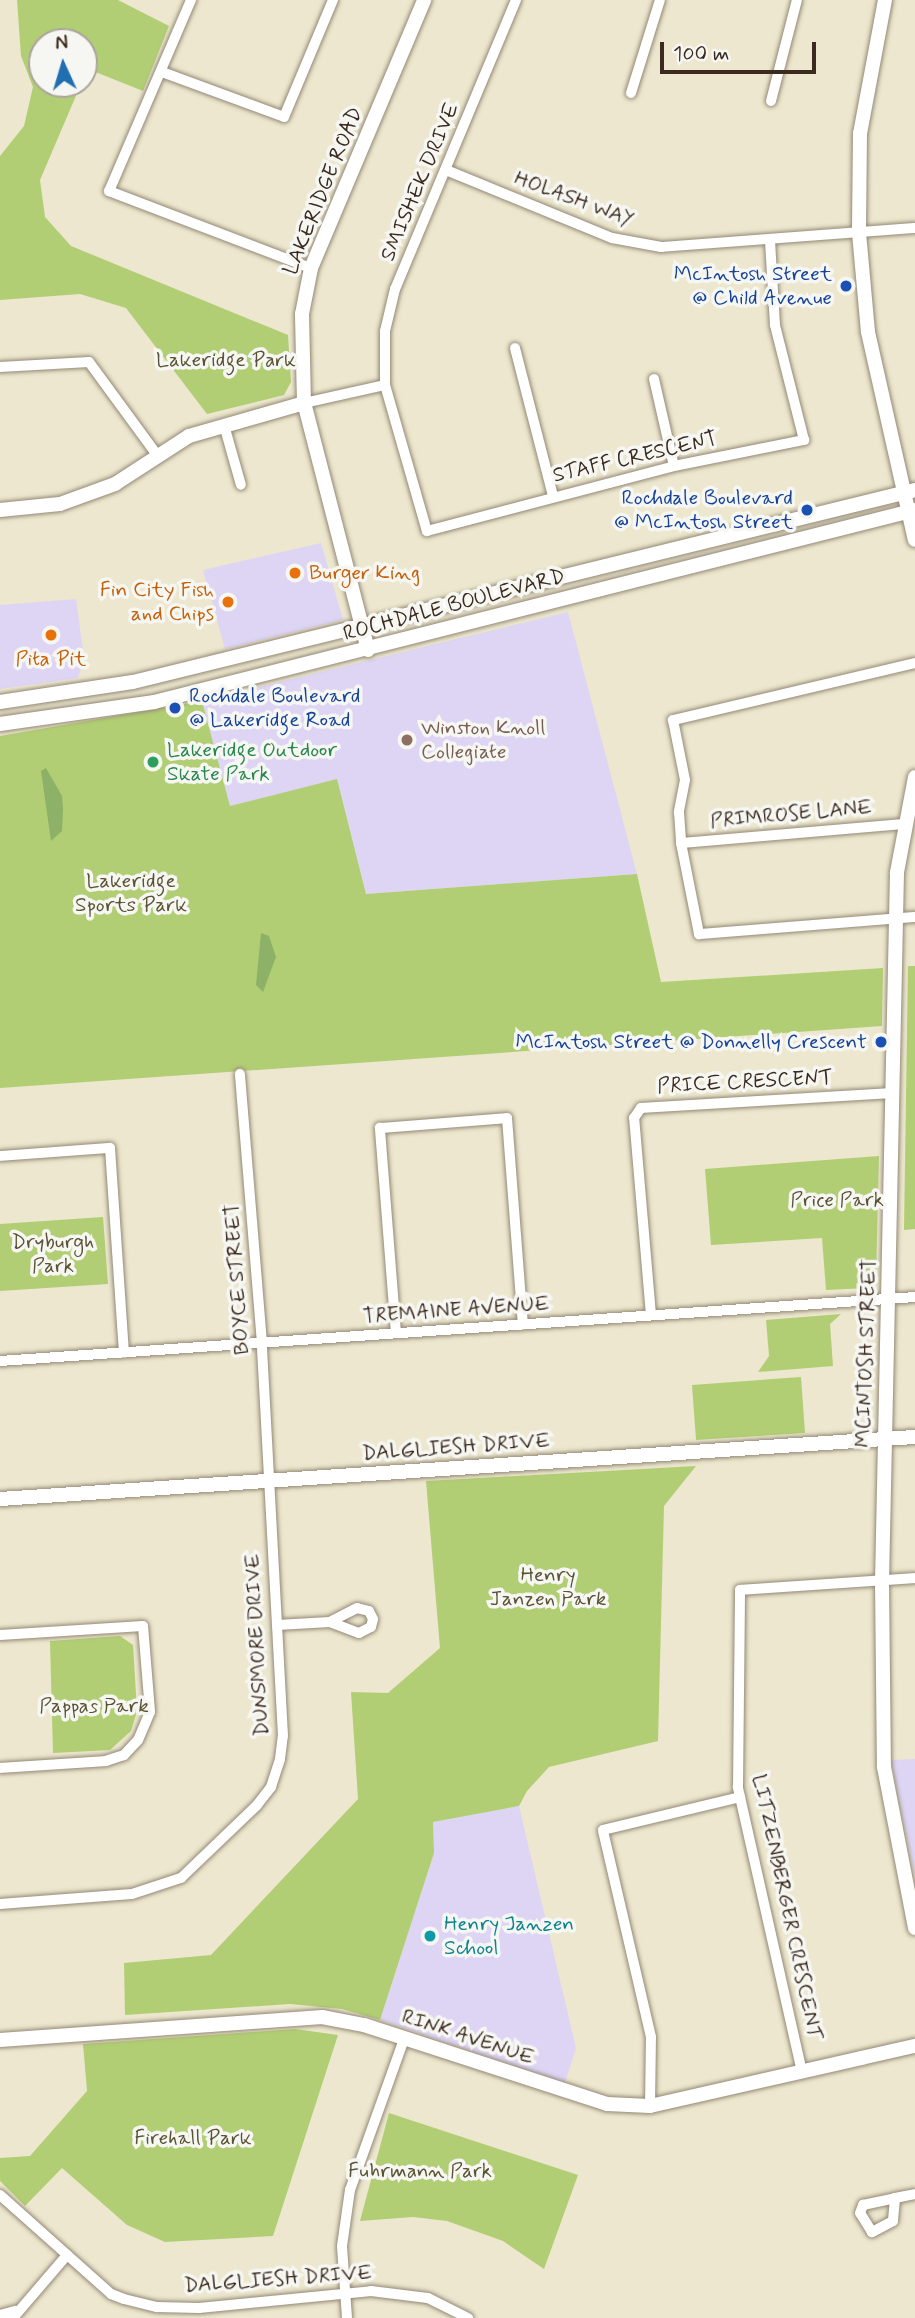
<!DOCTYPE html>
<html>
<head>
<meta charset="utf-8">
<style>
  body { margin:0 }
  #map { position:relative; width:915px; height:2318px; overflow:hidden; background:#ece7ce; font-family:Mynerve,sans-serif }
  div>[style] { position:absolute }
  .built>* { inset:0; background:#ded5f5 }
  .green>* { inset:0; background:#b2ce74 }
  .forest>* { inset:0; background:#8db166 }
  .roads { filter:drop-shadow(0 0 2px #948876) drop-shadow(0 0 2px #948876) }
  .street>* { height:10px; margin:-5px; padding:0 5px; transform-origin:5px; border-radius:5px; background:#fff }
  .secondary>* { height:14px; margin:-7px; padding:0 7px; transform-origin:7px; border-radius:7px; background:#fff }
  .dots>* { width:19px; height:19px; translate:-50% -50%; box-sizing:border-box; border:4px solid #f6f6f2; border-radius:50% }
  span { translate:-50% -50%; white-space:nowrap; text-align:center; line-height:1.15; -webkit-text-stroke:7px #f6f6f2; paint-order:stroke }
  .street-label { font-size:21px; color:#3b2a1e }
  .transit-label { font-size:21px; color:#164399 }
  .right { translate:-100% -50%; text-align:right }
  .left { translate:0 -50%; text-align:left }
  .park-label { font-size:21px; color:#595334 }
  .food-label { font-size:21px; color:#c56008 }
  .education-label { font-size:21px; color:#785e54 }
  .leisure-label { font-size:21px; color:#27864d }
  .culture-label { font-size:21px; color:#0d838f }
  .north { position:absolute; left:28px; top:28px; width:70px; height:70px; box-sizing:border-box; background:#f6f6f2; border:2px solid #aba49d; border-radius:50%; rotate:356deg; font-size:19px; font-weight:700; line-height:28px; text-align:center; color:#3b2a1e }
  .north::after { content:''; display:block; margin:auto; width:24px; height:32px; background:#1f6fb2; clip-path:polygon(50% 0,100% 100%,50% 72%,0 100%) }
  .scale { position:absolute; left:660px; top:42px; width:156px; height:32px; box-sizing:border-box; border:4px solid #3b2a1e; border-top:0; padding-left:9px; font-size:21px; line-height:24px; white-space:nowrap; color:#3b2a1e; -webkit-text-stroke:5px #f6f6f2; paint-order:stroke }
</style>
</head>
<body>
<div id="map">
  <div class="built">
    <div style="clip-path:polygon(321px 543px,343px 620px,225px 649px,203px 570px)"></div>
    <div style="clip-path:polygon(76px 599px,84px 658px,78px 678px,0 689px,0 605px)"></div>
    <div style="clip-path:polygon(568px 612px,637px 874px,366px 894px,337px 780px,230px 806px,202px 701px)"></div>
    <div style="clip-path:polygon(915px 1759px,915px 1876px,891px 1760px)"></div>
    <div style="clip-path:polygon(519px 1806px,576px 2048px,565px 2083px,380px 2020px,434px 1853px,433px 1822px)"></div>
  </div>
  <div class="green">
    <div style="clip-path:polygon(17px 0,118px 0,169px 26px,143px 91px,88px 69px,84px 77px,84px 42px,42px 42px,42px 84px,81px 84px,40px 180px,45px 217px,71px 246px,288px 335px,291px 382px,284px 395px,207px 414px,126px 308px,80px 294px,0 300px,0 156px,24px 126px,33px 87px,21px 56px)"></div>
    <div style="clip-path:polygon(202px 701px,230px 806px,337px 779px,366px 894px,637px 874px,661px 982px,883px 968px,882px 1026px,0 1088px,0 736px)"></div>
    <div style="clip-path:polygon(908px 966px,915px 966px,915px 1229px,904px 1230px)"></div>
    <div style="clip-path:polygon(879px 1156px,876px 1280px,868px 1288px,826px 1290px,822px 1238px,711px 1245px,705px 1169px)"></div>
    <div style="clip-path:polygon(103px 1217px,108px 1284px,0 1291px,0 1224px)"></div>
    <div style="clip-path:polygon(841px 1314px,830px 1324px,833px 1366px,758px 1372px,769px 1356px,766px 1320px)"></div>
    <div style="clip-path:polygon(801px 1377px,805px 1433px,696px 1440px,692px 1385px)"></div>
    <div style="clip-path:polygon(696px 1466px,664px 1506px,658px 1741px,549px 1767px,527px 1791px,519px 1806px,433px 1822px,434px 1853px,380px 2020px,342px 2009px,290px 2004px,125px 2015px,124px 1963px,211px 1955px,358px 1799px,351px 1692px,388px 1693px,440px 1648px,426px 1481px)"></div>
    <div style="clip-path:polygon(120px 1636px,133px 1645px,137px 1711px,131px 1731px,110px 1750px,53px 1753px,50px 1641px)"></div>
    <div style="clip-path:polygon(295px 2029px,338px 2035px,273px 2236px,165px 2242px,127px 2225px,62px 2168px,25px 2206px,0 2181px,0 2158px,30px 2156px,87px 2091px,83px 2044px)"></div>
    <div style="clip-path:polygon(389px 2113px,578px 2175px,544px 2269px,503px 2241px,447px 2221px,413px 2217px,360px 2221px)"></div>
  </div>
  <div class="forest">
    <div style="clip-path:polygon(46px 768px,62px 796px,63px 809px,62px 831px,51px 841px,41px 771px)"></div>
    <div style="clip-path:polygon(261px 933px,269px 936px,276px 957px,263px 992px,256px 985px)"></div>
  </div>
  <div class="roads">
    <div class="street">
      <div style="left:191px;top:0;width:208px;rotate:113.2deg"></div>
      <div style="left:109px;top:191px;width:216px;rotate:20.9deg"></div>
      <div style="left:516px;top:0;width:313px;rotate:112.7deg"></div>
      <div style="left:395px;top:289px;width:43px;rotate:103.4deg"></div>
      <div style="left:385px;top:331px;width:54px;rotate:90deg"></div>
      <div style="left:385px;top:385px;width:152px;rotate:74deg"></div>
      <div style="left:427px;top:531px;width:255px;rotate:-14.7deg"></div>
      <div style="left:674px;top:466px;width:133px;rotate:-11.3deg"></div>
      <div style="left:804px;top:440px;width:119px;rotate:-104.2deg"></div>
      <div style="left:775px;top:325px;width:85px;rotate:-93.4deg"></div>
      <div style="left:162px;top:72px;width:130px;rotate:20.2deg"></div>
      <div style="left:284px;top:117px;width:127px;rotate:-67.3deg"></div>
      <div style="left:631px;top:93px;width:97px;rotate:-72.7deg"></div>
      <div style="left:771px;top:101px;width:104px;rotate:-75.6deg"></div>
      <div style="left:446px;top:170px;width:179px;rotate:22.3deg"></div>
      <div style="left:612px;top:238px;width:50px;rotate:10.4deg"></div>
      <div style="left:661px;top:247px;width:255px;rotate:-4.3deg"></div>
      <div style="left:515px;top:348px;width:153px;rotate:75.6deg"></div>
      <div style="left:0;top:367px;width:89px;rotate:-3.2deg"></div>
      <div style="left:89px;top:362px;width:115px;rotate:53.8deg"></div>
      <div style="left:654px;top:379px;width:89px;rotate:77.1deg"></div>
      <div style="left:304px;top:403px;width:83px;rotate:-12.5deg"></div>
      <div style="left:224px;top:425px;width:62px;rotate:74.2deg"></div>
      <div style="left:915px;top:663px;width:249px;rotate:166.7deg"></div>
      <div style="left:673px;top:720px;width:61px;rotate:78.7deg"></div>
      <div style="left:685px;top:780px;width:33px;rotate:101deg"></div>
      <div style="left:679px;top:812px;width:31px;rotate:86deg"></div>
      <div style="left:681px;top:843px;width:93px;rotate:78.8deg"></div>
      <div style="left:699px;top:934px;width:217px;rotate:-4.5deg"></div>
      <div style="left:681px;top:843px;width:224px;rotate:-4.9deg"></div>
      <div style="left:0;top:1156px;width:110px;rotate:-4.2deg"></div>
      <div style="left:110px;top:1148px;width:205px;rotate:86.1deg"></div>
      <div style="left:651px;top:1315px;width:198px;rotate:-94.9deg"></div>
      <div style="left:634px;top:1118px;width:12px;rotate:-55deg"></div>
      <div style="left:641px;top:1108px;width:251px;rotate:-3.4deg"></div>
      <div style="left:396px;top:1333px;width:206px;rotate:-94.5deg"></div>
      <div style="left:380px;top:1128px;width:127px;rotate:-4.5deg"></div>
      <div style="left:507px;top:1118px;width:207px;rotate:85.6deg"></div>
      <div style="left:0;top:1361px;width:917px;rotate:-4deg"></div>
      <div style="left:277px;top:1625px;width:53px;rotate:-3.2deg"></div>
      <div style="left:330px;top:1622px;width:31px;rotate:21deg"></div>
      <div style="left:359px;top:1633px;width:13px;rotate:-27deg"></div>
      <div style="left:371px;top:1627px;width:8px;rotate:-76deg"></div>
      <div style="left:373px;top:1619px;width:9px;rotate:-117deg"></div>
      <div style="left:369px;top:1611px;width:12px;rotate:-166deg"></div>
      <div style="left:357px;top:1608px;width:30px;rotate:153deg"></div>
      <div style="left:0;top:1635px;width:143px;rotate:-3.6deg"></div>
      <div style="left:143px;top:1626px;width:86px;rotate:85.3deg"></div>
      <div style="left:150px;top:1712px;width:30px;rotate:113deg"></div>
      <div style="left:138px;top:1740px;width:21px;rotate:133deg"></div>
      <div style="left:124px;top:1755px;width:19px;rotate:162deg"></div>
      <div style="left:106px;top:1761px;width:106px;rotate:176.2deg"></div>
      <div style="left:0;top:1904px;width:132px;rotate:-4.3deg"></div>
      <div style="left:132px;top:1894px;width:52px;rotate:-18.1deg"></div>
      <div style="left:181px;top:1878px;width:105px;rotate:-43.8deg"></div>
      <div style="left:257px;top:1805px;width:23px;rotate:-52deg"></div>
      <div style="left:271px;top:1787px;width:29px;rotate:-72deg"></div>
      <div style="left:280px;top:1759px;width:23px;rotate:-83deg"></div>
      <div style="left:283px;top:1736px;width:394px;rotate:-93.1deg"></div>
      <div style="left:262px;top:1343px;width:270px;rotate:-94.7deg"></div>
      <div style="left:802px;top:2072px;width:292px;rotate:-102.7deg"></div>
      <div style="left:738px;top:1787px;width:197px;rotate:-89.4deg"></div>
      <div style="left:740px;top:1590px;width:175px;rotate:-3.9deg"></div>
      <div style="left:650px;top:2106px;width:69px;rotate:-89.2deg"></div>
      <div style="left:651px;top:2037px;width:212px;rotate:-103.1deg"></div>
      <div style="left:603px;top:1830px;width:141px;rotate:-13.5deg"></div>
      <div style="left:0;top:2195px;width:149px;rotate:41.7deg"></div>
      <div style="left:111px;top:2294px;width:14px;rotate:21deg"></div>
      <div style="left:124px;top:2299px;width:34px;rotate:14deg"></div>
      <div style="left:157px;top:2307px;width:42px;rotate:1.4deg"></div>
      <div style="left:199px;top:2308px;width:173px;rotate:-5.6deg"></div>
      <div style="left:371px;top:2291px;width:57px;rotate:7deg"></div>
      <div style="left:428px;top:2298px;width:45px;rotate:26.6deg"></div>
      <div style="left:895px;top:2198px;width:23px;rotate:95deg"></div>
      <div style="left:893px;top:2221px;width:24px;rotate:152deg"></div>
      <div style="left:872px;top:2232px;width:22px;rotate:-122deg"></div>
      <div style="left:860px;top:2213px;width:9px;rotate:-69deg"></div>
      <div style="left:863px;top:2205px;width:33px;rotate:-12deg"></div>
      <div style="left:895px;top:2198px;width:20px;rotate:-11deg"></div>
      <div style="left:0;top:2315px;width:16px;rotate:-15deg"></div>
      <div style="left:13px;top:2318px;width:83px;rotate:-49.4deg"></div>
      <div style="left:347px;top:2318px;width:72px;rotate:-94deg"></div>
      <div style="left:342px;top:2246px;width:57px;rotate:-81.9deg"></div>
      <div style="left:350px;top:2190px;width:160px;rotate:-70.3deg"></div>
    </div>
    <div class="secondary">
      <div style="left:885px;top:0;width:135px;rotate:100.6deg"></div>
      <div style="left:860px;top:133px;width:100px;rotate:90.6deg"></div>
      <div style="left:859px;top:233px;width:99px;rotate:84.8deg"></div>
      <div style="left:868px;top:332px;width:213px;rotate:77.3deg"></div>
      <div style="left:0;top:510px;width:60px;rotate:-5.7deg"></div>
      <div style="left:60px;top:504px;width:59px;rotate:-20deg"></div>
      <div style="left:115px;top:484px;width:88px;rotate:-33deg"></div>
      <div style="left:189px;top:436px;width:120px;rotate:-16deg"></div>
      <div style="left:368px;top:650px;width:255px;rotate:-104.5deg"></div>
      <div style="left:304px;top:403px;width:89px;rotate:-91.3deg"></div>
      <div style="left:302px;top:314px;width:47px;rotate:-78.9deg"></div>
      <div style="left:311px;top:268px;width:291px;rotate:-67.1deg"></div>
      <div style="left:0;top:702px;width:134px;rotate:-8.6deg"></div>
      <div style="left:133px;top:682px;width:805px;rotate:-13.79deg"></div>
      <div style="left:0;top:724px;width:156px;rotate:-8.1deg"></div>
      <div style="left:154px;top:702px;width:785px;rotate:-14.16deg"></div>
      <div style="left:915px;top:777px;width:97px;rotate:100.7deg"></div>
      <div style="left:897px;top:872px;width:710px;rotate:91.21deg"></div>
      <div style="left:882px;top:1582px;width:185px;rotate:89.4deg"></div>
      <div style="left:884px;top:1767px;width:164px;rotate:79.1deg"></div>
      <div style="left:0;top:1499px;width:917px;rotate:-3.88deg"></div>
      <div style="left:0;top:2040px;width:323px;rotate:-4.1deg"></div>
      <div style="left:322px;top:2017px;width:43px;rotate:10.8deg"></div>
      <div style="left:364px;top:2025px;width:256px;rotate:18deg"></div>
      <div style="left:607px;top:2104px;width:43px;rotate:2.7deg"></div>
      <div style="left:650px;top:2106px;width:272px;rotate:-12.8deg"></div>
    </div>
  </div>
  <div class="dots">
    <div style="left:846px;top:286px;background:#1a4fb4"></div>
    <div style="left:807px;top:510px;background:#1a4fb4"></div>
    <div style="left:295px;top:573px;background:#e8710a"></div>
    <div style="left:228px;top:602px;background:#e8710a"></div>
    <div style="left:51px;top:635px;background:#e8710a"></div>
    <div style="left:175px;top:708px;background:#1a4fb4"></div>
    <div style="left:407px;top:740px;background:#8d6e63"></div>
    <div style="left:153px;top:762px;background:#2e9e5b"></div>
    <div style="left:881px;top:1042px;background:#1a4fb4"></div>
    <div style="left:430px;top:1936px;background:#0f9aa8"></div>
  </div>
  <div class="street-label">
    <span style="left:420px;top:182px;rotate:-67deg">SMISHEK DRIVE</span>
    <span style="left:323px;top:191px;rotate:-68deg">LAKERIDGE ROAD</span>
    <span style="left:574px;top:199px;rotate:20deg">HOLASH WAY</span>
    <span style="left:635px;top:457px;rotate:-13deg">STAFF CRESCENT</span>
    <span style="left:454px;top:605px;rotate:-15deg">ROCHDALE BOULEVARD</span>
    <span style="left:791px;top:814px;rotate:-5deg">PRIMROSE LANE</span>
    <span style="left:745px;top:1082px;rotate:-3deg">PRICE CRESCENT</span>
    <span style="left:237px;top:1279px;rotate:-94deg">BOYCE STREET</span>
    <span style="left:456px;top:1310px;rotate:-4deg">TREMAINE AVENUE</span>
    <span style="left:866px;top:1353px;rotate:-88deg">MCINTOSH STREET</span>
    <span style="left:456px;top:1447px;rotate:-4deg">DALGLIESH DRIVE</span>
    <span style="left:257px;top:1645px;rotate:-93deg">DUNSMORE DRIVE</span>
    <span style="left:787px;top:1907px;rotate:78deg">LITZENBERGER CRESCENT</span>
    <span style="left:468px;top:2037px;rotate:18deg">RINK AVENUE</span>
    <span style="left:278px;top:2279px;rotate:-4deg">DALGLIESH DRIVE</span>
  </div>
  <div class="transit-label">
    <span class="right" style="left:832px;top:286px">McIntosh Street<br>@ Child Avenue</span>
    <span class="right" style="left:793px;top:510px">Rochdale Boulevard<br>@ McIntosh Street</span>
    <span class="left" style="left:189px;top:708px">Rochdale Boulevard<br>@ Lakeridge Road</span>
    <span class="right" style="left:867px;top:1042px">McIntosh Street @ Donnelly Crescent</span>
  </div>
  <div class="park-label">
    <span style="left:226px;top:360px">Lakeridge Park</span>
    <span style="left:131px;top:893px">Lakeridge<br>Sports Park</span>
    <span style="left:837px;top:1200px">Price Park</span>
    <span style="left:53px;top:1254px">Dryburgh<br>Park</span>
    <span style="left:548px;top:1587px">Henry<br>Janzen Park</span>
    <span style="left:94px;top:1706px">Pappas Park</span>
    <span style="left:193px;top:2138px">Firehall Park</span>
    <span style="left:420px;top:2171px">Fuhrmann Park</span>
  </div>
  <div class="food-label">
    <span class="left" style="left:309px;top:573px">Burger King</span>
    <span class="right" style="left:214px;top:602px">Fin City Fish<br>and Chips</span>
    <span style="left:51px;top:659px">Pita Pit</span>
  </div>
  <div class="education-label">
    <span class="left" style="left:421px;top:740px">Winston Knoll<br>Collegiate</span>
  </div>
  <div class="leisure-label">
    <span class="left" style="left:167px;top:762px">Lakeridge Outdoor<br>Skate Park</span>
  </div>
  <div class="culture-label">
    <span class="left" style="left:444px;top:1936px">Henry Janzen<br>School</span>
  </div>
  <div class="north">N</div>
  <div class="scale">100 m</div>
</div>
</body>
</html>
